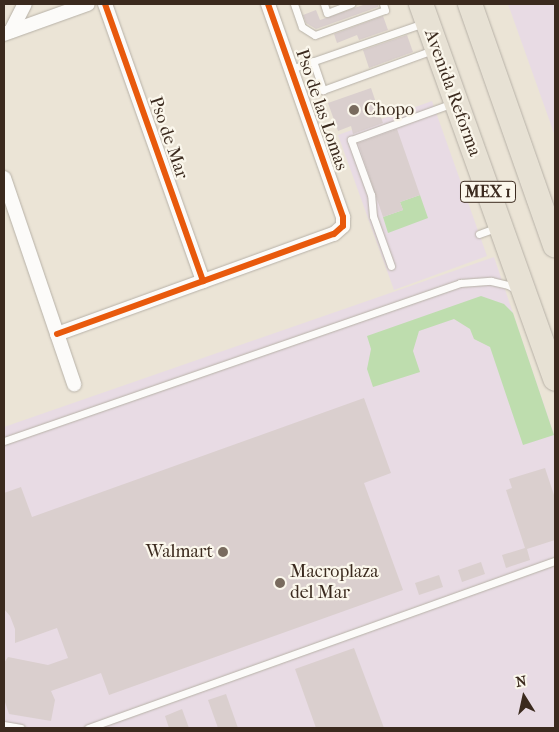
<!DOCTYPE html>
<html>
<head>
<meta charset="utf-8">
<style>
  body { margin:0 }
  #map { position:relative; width:559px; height:732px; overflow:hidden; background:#ebe4d6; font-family:"IM FELL French Canon",serif }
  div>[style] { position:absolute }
  .built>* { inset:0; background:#e8dbe4 }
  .green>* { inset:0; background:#beddae }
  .building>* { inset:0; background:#dacfce }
  .roads { filter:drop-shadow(0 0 1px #b7b1a7) drop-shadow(0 0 1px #b7b1a7) }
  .service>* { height:7px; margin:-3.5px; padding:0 3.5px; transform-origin:3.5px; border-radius:3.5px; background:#fcfbf9 }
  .minor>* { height:14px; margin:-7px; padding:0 7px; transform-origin:7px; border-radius:7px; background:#fcfbf9 }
  .trunk>* { height:24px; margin:-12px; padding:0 12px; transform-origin:12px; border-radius:12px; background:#e7e1d4 }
  .cycleway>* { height:6px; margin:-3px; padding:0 3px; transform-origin:3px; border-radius:3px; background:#e8590c }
  .dots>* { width:14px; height:14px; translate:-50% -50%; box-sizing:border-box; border:2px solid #fbf7ec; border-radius:50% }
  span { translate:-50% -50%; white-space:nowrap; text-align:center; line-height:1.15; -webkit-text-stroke:4.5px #fbf7ec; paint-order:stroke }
  .shield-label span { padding:1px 4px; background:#fbf7ec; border:1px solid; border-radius:4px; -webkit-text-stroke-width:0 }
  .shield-label { font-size:16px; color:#3b2a1e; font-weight:700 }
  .street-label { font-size:18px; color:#3b2a1e }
  .poi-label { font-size:18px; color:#3b2a1e }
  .left { translate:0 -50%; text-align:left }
  .right { translate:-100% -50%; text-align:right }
  .frame { position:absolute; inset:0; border:5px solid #3b2a1e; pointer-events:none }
  .north { position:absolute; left:499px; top:672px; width:50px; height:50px; -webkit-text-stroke:4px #fbf7ec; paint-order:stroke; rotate:350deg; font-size:14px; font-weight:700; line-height:20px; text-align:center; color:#3b2a1e }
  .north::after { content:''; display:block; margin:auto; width:18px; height:22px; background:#3b2a1e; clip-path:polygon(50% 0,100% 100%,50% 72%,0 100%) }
</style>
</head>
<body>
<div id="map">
  <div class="built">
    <div style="clip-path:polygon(508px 4px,555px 4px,555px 136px)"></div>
    <div style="clip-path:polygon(432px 101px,487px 256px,394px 290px,338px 135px)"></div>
    <div style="clip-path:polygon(494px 257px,555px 437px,555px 728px,4px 728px,4px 427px)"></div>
  </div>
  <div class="green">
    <div style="clip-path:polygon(420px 195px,428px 218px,388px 233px,383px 217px,403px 210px,400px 202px)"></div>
    <div style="clip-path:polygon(481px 296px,504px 304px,513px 313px,554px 435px,523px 445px,490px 347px,474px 339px,470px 329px,454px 319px,419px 331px,413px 351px,420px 372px,373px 387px,367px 369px,371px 349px,367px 336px)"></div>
  </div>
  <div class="building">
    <div style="clip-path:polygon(366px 4px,378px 4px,378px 7px,316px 29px,306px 23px,303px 15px,316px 10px,320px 20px)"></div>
    <div style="clip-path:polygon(383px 16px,388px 30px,359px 40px,357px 35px,337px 43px,334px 34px)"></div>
    <div style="clip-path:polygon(407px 35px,413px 52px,369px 68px,363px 50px)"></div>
    <div style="clip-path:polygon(371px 88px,383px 123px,353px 134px,351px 126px,338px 131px,328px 103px)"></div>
    <div style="clip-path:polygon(397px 129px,420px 195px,400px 202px,403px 210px,383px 217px,358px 143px)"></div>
    <div style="clip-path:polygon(364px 398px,391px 473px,364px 483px,403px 590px,109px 695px,101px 673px,51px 691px,55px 700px,51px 721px,9px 714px,4px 699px,4px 663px,8px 657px,48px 665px,68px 658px,57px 628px,15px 643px,15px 629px,10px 616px,4px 609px,4px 493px,21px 487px,32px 517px)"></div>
    <div style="clip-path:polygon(545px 468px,555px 498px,555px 540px,527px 549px,530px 560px,506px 568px,502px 555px,525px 548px,506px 490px,512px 488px,509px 479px)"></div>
    <div style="clip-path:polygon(481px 562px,485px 574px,462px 582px,458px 570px)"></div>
    <div style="clip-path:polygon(439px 575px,443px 587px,419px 595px,415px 583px)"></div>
    <div style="clip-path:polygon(354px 648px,384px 728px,316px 728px,295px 669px)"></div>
    <div style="clip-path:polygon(226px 694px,238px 728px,218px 728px,208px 700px)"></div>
    <div style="clip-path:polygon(182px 709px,189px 728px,169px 728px,165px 716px)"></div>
  </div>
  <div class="roads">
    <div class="service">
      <div style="left:294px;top:4px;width:24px;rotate:71deg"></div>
      <div style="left:302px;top:27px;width:15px;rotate:32deg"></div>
      <div style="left:315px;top:35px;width:74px;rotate:-19.7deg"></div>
      <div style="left:385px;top:10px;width:6px;rotate:-108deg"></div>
      <div style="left:324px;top:4px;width:9px;rotate:72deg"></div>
      <div style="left:327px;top:13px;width:26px;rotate:-21deg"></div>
      <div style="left:313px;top:61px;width:31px;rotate:71deg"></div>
      <div style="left:323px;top:90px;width:117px;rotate:-20deg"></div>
      <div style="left:291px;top:69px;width:141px;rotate:-19.1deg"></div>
      <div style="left:479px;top:234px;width:20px;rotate:-20deg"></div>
      <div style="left:391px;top:266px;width:53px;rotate:-109.8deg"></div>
      <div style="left:373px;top:216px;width:21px;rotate:-95deg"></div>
      <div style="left:371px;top:195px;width:59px;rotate:-110deg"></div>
      <div style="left:351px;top:140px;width:109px;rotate:-19.9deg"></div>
      <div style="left:4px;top:441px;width:483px;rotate:-19.1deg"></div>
      <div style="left:460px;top:283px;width:31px;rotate:-4deg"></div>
      <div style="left:491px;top:281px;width:17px;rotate:13deg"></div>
      <div style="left:508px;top:285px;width:10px;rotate:29deg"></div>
      <div style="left:4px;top:725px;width:17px;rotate:10deg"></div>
      <div style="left:88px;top:728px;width:496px;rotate:-19.7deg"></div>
    </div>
    <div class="minor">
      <div style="left:105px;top:4px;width:294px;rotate:70.5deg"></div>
      <div style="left:11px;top:31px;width:30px;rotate:-63deg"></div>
      <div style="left:4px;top:34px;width:89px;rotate:-19.7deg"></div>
      <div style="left:4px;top:178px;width:218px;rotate:71.2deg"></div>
      <div style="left:57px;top:334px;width:294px;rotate:-19.9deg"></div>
      <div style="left:334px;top:234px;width:12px;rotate:-42deg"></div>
      <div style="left:343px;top:226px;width:9px;rotate:-90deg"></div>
      <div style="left:343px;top:217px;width:226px;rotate:-109.4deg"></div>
    </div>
    <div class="trunk">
      <div style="left:421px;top:4px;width:398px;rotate:70.3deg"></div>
      <div style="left:470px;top:4px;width:256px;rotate:70.6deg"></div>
    </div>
  </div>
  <div class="cycleway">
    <div style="left:105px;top:4px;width:294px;rotate:70.5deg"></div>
    <div style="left:57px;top:334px;width:294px;rotate:-19.9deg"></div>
    <div style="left:334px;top:234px;width:12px;rotate:-42deg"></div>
    <div style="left:343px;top:226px;width:9px;rotate:-90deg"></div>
    <div style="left:343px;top:217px;width:226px;rotate:-109.4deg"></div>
  </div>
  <div class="dots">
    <div style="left:354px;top:110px;background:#796b5e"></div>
    <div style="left:223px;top:552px;background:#796b5e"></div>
    <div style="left:280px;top:583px;background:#796b5e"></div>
  </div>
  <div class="shield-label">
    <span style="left:488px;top:192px">MEX 1</span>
  </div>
  <div class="street-label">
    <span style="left:452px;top:93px;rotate:70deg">Avenida Reforma</span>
    <span style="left:321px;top:110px;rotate:71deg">Pso de las Lomas</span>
    <span style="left:168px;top:138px;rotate:71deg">Pso de Mar</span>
  </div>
  <div class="poi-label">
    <span class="left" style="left:364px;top:110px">Chopo</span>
    <span class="right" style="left:213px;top:552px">Walmart</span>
    <span class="left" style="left:290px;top:583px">Macroplaza<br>del Mar</span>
  </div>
  <div class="frame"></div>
  <div class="north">N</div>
</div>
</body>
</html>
